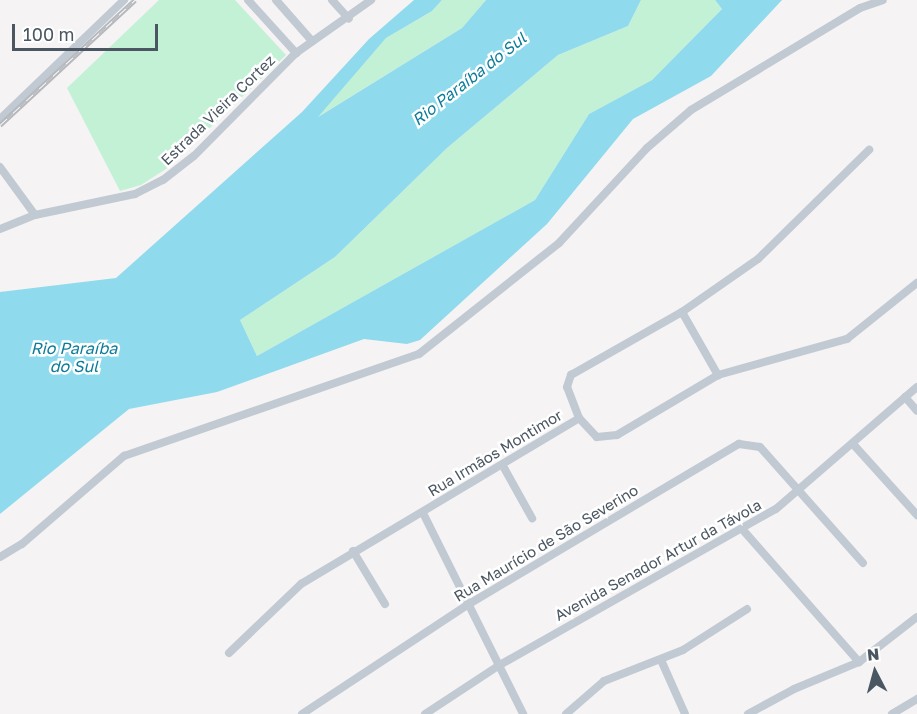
<!DOCTYPE html>
<html>
<head>
<meta charset="utf-8">
<style>
  body { margin:0 }
  #map { position:relative; width:917px; height:714px; overflow:hidden; background:#f5f3f3; font-family:"Golos Text",sans-serif }
  div>[style] { position:absolute }
  .green>* { inset:0; background:#c3f1d5 }
  .water>* { inset:0; background:#90daee }
  .street>* { height:8px; margin:-4px; padding:0 4px; transform-origin:4px; border-radius:4px; background:#c1cad2 }
  .rail>* { height:5px; margin-top:-2.5px; transform-origin:0; background:repeating-linear-gradient(90deg,#fff 0 9px,#b5b8bd 0 18px); box-sizing:border-box; border-block:2px solid #b5b8bd }
  span { translate:-50% -50%; white-space:nowrap; text-align:center; line-height:1.15; -webkit-text-stroke:5px #fff; paint-order:stroke }
  .street-label { font-size:15px; color:#4a5661 }
  .water-label { font-size:16px; color:#0c7c9b; font-style:italic }
  .north { position:absolute; left:845px; top:642px; width:60px; height:60px; -webkit-text-stroke:4px #fff; paint-order:stroke; rotate:354deg; font-size:16px; font-weight:700; line-height:24px; text-align:center; color:#4a5661 }
  .north::after { content:''; display:block; margin:auto; width:21px; height:27px; background:#4a5661; clip-path:polygon(50% 0,100% 100%,50% 72%,0 100%) }
  .scale { position:absolute; left:12px; top:24px; width:146px; height:27px; box-sizing:border-box; border:3px solid #4a5661; border-top:0; padding-left:8px; font-size:18px; line-height:21px; white-space:nowrap; color:#4a5661; -webkit-text-stroke:4px #fff; paint-order:stroke }
</style>
</head>
<body>
<div id="map">
  <div class="green">
    <div style="clip-path:polygon(159px 0,235px 0,286px 55px,169px 167px,141px 185px,120px 191px,67px 88px)"></div>
    <div style="clip-path:polygon(442px 0,486px 0,462px 28px,316px 118px,386px 38px,432px 11px)"></div>
    <div style="clip-path:polygon(641px 0,715px 0,722px 9px,652px 80px,589px 114px,535px 200px,257px 356px,240px 320px,335px 257px,447px 148px,558px 55px,628px 26px)"></div>
  </div>
  <div class="water">
    <div style="clip-path:polygon(414px 0,442px 0,432px 11px,386px 38px,318px 117px,462px 28px,486px 0,641px 0,628px 26px,558px 55px,447px 148px,335px 257px,240px 320px,257px 356px,535px 200px,589px 114px,652px 80px,722px 9px,715px 0,782px 0,711px 76px,633px 119px,547px 224px,420px 340px,407px 344px,364px 339px,217px 392px,129px 409px,0 514px,0 292px,116px 278px,302px 112px,369px 39px)"></div>
  </div>
  <div class="street">
    <div style="left:248px;top:0;width:72px;rotate:47.8deg"></div>
    <div style="left:276px;top:0;width:55px;rotate:48.7deg"></div>
    <div style="left:332px;top:0;width:25px;rotate:48deg"></div>
    <div style="left:0;top:119px;width:172px;rotate:-43.8deg"></div>
    <div style="left:0;top:167px;width:59px;rotate:53.9deg"></div>
    <div style="left:0;top:229px;width:38px;rotate:-22deg"></div>
    <div style="left:35px;top:215px;width:102px;rotate:-11.9deg"></div>
    <div style="left:135px;top:194px;width:31px;rotate:-27deg"></div>
    <div style="left:163px;top:180px;width:39px;rotate:-38deg"></div>
    <div style="left:194px;top:156px;width:145px;rotate:-45.3deg"></div>
    <div style="left:296px;top:53px;width:92px;rotate:-35.2deg"></div>
    <div style="left:682px;top:312px;width:73px;rotate:60.3deg"></div>
    <div style="left:905px;top:397px;width:18px;rotate:49deg"></div>
    <div style="left:579px;top:418px;width:33px;rotate:-111deg"></div>
    <div style="left:567px;top:387px;width:13px;rotate:-72deg"></div>
    <div style="left:571px;top:375px;width:128px;rotate:-29.6deg"></div>
    <div style="left:682px;top:312px;width:93px;rotate:-34.9deg"></div>
    <div style="left:758px;top:259px;width:156px;rotate:-44.5deg"></div>
    <div style="left:853px;top:444px;width:96px;rotate:48deg"></div>
    <div style="left:503px;top:466px;width:60px;rotate:60.9deg"></div>
    <div style="left:423px;top:513px;width:225px;rotate:63.5deg"></div>
    <div style="left:743px;top:530px;width:176px;rotate:48.7deg"></div>
    <div style="left:353px;top:551px;width:62px;rotate:58.9deg"></div>
    <div style="left:0;top:557px;width:26px;rotate:-31deg"></div>
    <div style="left:22px;top:544px;width:135px;rotate:-40.8deg"></div>
    <div style="left:124px;top:456px;width:312px;rotate:-19.1deg"></div>
    <div style="left:419px;top:354px;width:179px;rotate:-38.4deg"></div>
    <div style="left:559px;top:243px;width:129px;rotate:-47.2deg"></div>
    <div style="left:647px;top:148px;width:58px;rotate:-40.8deg"></div>
    <div style="left:691px;top:110px;width:197px;rotate:-31.1deg"></div>
    <div style="left:860px;top:8px;width:24px;rotate:-19deg"></div>
    <div style="left:229px;top:653px;width:100px;rotate:-43.8deg"></div>
    <div style="left:301px;top:584px;width:324px;rotate:-30.8deg"></div>
    <div style="left:579px;top:418px;width:26px;rotate:47deg"></div>
    <div style="left:597px;top:437px;width:20px;rotate:-6deg"></div>
    <div style="left:617px;top:435px;width:117px;rotate:-30.7deg"></div>
    <div style="left:718px;top:375px;width:134px;rotate:-15.6deg"></div>
    <div style="left:847px;top:339px;width:90px;rotate:-38.7deg"></div>
    <div style="left:661px;top:660px;width:59px;rotate:66deg"></div>
    <div style="left:302px;top:714px;width:200px;rotate:-33.4deg"></div>
    <div style="left:469px;top:604px;width:314px;rotate:-30.7deg"></div>
    <div style="left:739px;top:444px;width:21px;rotate:8deg"></div>
    <div style="left:760px;top:447px;width:155px;rotate:48.4deg"></div>
    <div style="left:425px;top:714px;width:87px;rotate:-33.3deg"></div>
    <div style="left:498px;top:666px;width:319px;rotate:-29.5deg"></div>
    <div style="left:776px;top:509px;width:186px;rotate:-40.9deg"></div>
    <div style="left:566px;top:714px;width:50px;rotate:-41deg"></div>
    <div style="left:604px;top:681px;width:85px;rotate:-21.4deg"></div>
    <div style="left:683px;top:650px;width:76px;rotate:-32.6deg"></div>
    <div style="left:748px;top:714px;width:52px;rotate:-28.5deg"></div>
    <div style="left:794px;top:689px;width:70px;rotate:-22.6deg"></div>
    <div style="left:859px;top:662px;width:73px;rotate:-37.8deg"></div>
    <div style="left:892px;top:714px;width:29px;rotate:-31deg"></div>
  </div>
  <div class="rail">
    <div style="left:0;top:125px;width:184px;rotate:-42.8deg"></div>
  </div>
  <div class="street-label">
    <span style="left:218px;top:110px;rotate:-44deg">Estrada Vieira Cortez</span>
    <span style="left:495px;top:453px;rotate:-31deg">Rua Irmãos Montimor</span>
    <span style="left:546px;top:543px;rotate:-31deg">Rua Maurício de São Severino</span>
    <span style="left:658px;top:560px;rotate:-29deg">Avenida Senador Artur da Távola</span>
  </div>
  <div class="water-label">
    <span style="left:469px;top:79px;rotate:-38deg">Rio Paraíba do Sul</span>
    <span style="left:74px;top:357px">Rio Paraíba<br>do Sul</span>
  </div>
  <div class="north">N</div>
  <div class="scale">100 m</div>
</div>
</body>
</html>
